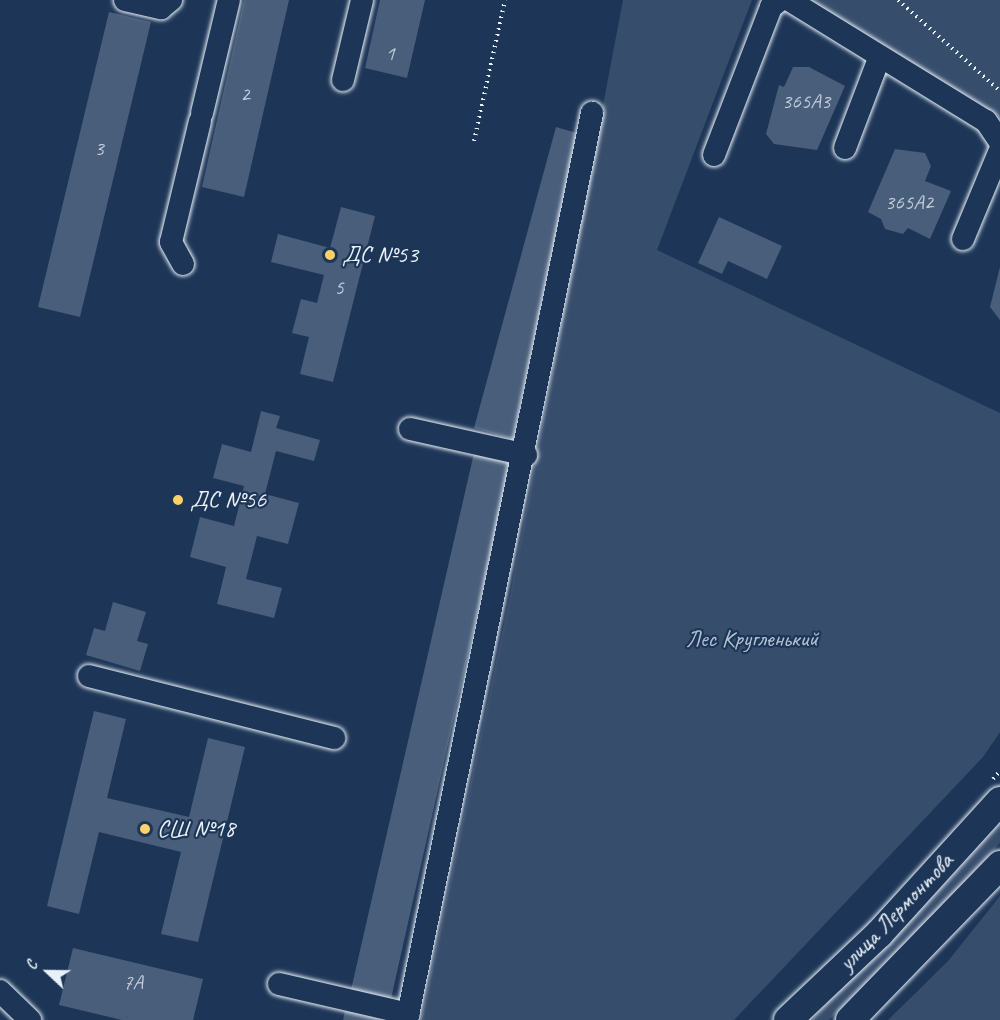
<!DOCTYPE html>
<html>
<head>
<meta charset="utf-8">
<style>
  body { margin:0 }
  #map { position:relative; width:1000px; height:1020px; overflow:hidden; background:#1d3557; font-family:Caveat,sans-serif }
  div>[style] { position:absolute }
  .green>* { inset:0; background:#374d6c }
  .building>* { inset:0; background:#495e7a }
  .path>* { height:4px; margin-top:-2px; transform-origin:0; background:repeating-linear-gradient(90deg,#e8f1f8 0 1.5px,transparent 0 6px) }
  .roads { filter:drop-shadow(0 0 2px #e8f1f8) drop-shadow(0 0 2px #e8f1f8) }
  .minor>* { height:22px; margin:-11px; padding:0 11px; transform-origin:11px; border-radius:11px; background:#1d3557 }
  .major>* { height:28px; margin:-14px; padding:0 14px; transform-origin:14px; border-radius:14px; background:#1d3557 }
  .dots>* { width:16px; height:16px; translate:-50% -50%; box-sizing:border-box; border:3px solid #1d3557; border-radius:50% }
  span { translate:-50% -50%; white-space:nowrap; text-align:center; line-height:1.15; -webkit-text-stroke:4.5px #1d3557; paint-order:stroke }
  .number-label { font-size:21px; color:#c0ccd8 }
  .number-label span { -webkit-text-stroke-width:0 }
  .poi-label { font-size:24px; color:#e8f1f8 }
  .left { translate:0 -50%; text-align:left }
  .park-label { font-size:24px; color:#b3c0ce }
  .street-label { font-size:24px; color:#e8f1f8 }
  .north { position:absolute; left:18px; top:942px; width:60px; height:60px; -webkit-text-stroke:4px #1d3557; paint-order:stroke; rotate:292deg; font-size:16px; font-weight:700; line-height:24px; text-align:center; color:#e8f1f8 }
  .north::after { content:''; display:block; margin:auto; width:21px; height:27px; background:#e8f1f8; clip-path:polygon(50% 0,100% 100%,50% 72%,0 100%) }
</style>
</head>
<body>
<div id="map">
  <div class="green">
    <div style="clip-path:polygon(623px 0,752px 0,657px 250px,1000px 413px,1000px 732px,983px 757px,734px 1020px,421px 1020px,509px 600px)"></div>
    <div style="clip-path:polygon(797px 0,1000px 0,1000px 118px)"></div>
    <div style="clip-path:polygon(1000px 823px,1000px 843px,958px 891px,829px 1020px,811px 1020px)"></div>
    <div style="clip-path:polygon(1000px 896px,1000px 1020px,888px 1020px,948px 961px)"></div>
  </div>
  <div class="building">
    <div style="clip-path:polygon(244px 0,289px 0,244px 197px,202px 187px)"></div>
    <div style="clip-path:polygon(380px 0,425px 0,407px 78px,365px 68px)"></div>
    <div style="clip-path:polygon(109px 12px,151px 22px,80px 317px,38px 307px)"></div>
    <div style="clip-path:polygon(793px 67px,809px 67px,845px 86px,817px 150px,774px 144px,766px 134px,779px 85px,784px 87px)"></div>
    <div style="clip-path:polygon(556px 127px,577px 133px,513px 439px,474px 428px)"></div>
    <div style="clip-path:polygon(895px 149px,925px 153px,931px 166px,925px 181px,951px 191px,930px 239px,908px 228px,903px 234px,885px 229px,881px 219px,868px 212px)"></div>
    <div style="clip-path:polygon(341px 207px,375px 216px,333px 382px,300px 374px,309px 337px,292px 333px,301px 299px,317px 303px,324px 275px,271px 262px,278px 234px,330px 248px)"></div>
    <div style="clip-path:polygon(719px 217px,782px 246px,767px 279px,728px 261px,722px 274px,698px 263px)"></div>
    <div style="clip-path:polygon(1000px 267px,1000px 320px,990px 307px)"></div>
    <div style="clip-path:polygon(261px 411px,280px 416px,276px 428px,320px 440px,314px 461px,276px 451px,265px 494px,299px 503px,288px 544px,257px 536px,246px 579px,282px 588px,274px 618px,217px 604px,226px 567px,190px 557px,200px 517px,234px 526px,244px 486px,213px 478px,222px 444px,251px 452px)"></div>
    <div style="clip-path:polygon(474px 453px,511px 462px,391px 999px,351px 990px)"></div>
    <div style="clip-path:polygon(113px 602px,146px 612px,137px 641px,148px 644px,140px 671px,86px 655px,94px 628px,105px 631px)"></div>
    <div style="clip-path:polygon(94px 711px,126px 719px,107px 798px,189px 817px,208px 738px,245px 747px,198px 942px,161px 934px,181px 852px,99px 832px,79px 914px,47px 906px)"></div>
    <div style="clip-path:polygon(73px 948px,203px 979px,193px 1020px,122px 1020px,59px 1005px)"></div>
    <div style="clip-path:polygon(345px 1011px,378px 1019px,377px 1020px,343px 1020px)"></div>
  </div>
  <div class="path">
    <div style="left:898px;top:0;width:137px;rotate:41.7deg"></div>
    <div style="left:474px;top:141px;width:144px;rotate:-77.6deg"></div>
    <div style="left:993px;top:779px;width:11px;rotate:-49deg"></div>
  </div>
  <div class="roads">
    <div class="minor">
      <div style="left:125px;top:0;width:37px;rotate:13deg"></div>
      <div style="left:161px;top:8px;width:13px;rotate:-39deg"></div>
      <div style="left:789px;top:0;width:231px;rotate:31.6deg"></div>
      <div style="left:986px;top:121px;width:25px;rotate:56deg"></div>
      <div style="left:343px;top:80px;width:82px;rotate:-76.6deg"></div>
      <div style="left:202px;top:113px;width:116px;rotate:-76.6deg"></div>
      <div style="left:845px;top:148px;width:98px;rotate:-69.2deg"></div>
      <div style="left:714px;top:155px;width:159px;rotate:-68.9deg"></div>
      <div style="left:771px;top:7px;width:11px;rotate:-38deg"></div>
      <div style="left:963px;top:239px;width:96px;rotate:-67.4deg"></div>
      <div style="left:183px;top:264px;width:25px;rotate:-119deg"></div>
      <div style="left:171px;top:242px;width:124px;rotate:-76.5deg"></div>
      <div style="left:410px;top:429px;width:119px;rotate:12.6deg"></div>
      <div style="left:89px;top:676px;width:253px;rotate:14.2deg"></div>
      <div style="left:279px;top:984px;width:133px;rotate:13deg"></div>
      <div style="left:0;top:991px;width:42px;rotate:44deg"></div>
      <div style="left:407px;top:1020px;width:926px;rotate:-78.47deg"></div>
    </div>
    <div class="major">
      <div style="left:788px;top:1020px;width:125px;rotate:-43.4deg"></div>
      <div style="left:879px;top:934px;width:180px;rotate:-47.7deg"></div>
      <div style="left:850px;top:1020px;width:216px;rotate:-45.9deg"></div>
    </div>
  </div>
  <div class="dots">
    <div style="left:330px;top:255px;background:#ffd166"></div>
    <div style="left:178px;top:500px;background:#ffd166"></div>
    <div style="left:145px;top:829px;background:#ffd166"></div>
  </div>
  <div class="number-label">
    <span style="left:390px;top:53px">1</span>
    <span style="left:245px;top:94px">2</span>
    <span style="left:806px;top:101px">365А3</span>
    <span style="left:99px;top:148px">3</span>
    <span style="left:909px;top:202px">365А2</span>
    <span style="left:339px;top:287px">5</span>
    <span style="left:133px;top:982px">7А</span>
  </div>
  <div class="poi-label">
    <span class="left" style="left:342px;top:255px">ДС №53</span>
    <span class="left" style="left:190px;top:500px">ДС №56</span>
    <span class="left" style="left:157px;top:829px">СШ №18</span>
  </div>
  <div class="park-label">
    <span style="left:752px;top:639px">Лес Кругленький</span>
  </div>
  <div class="street-label">
    <span style="left:896px;top:912px;rotate:-46deg">улица Лермонтова</span>
  </div>
  <div class="north">С</div>
</div>
</body>
</html>
